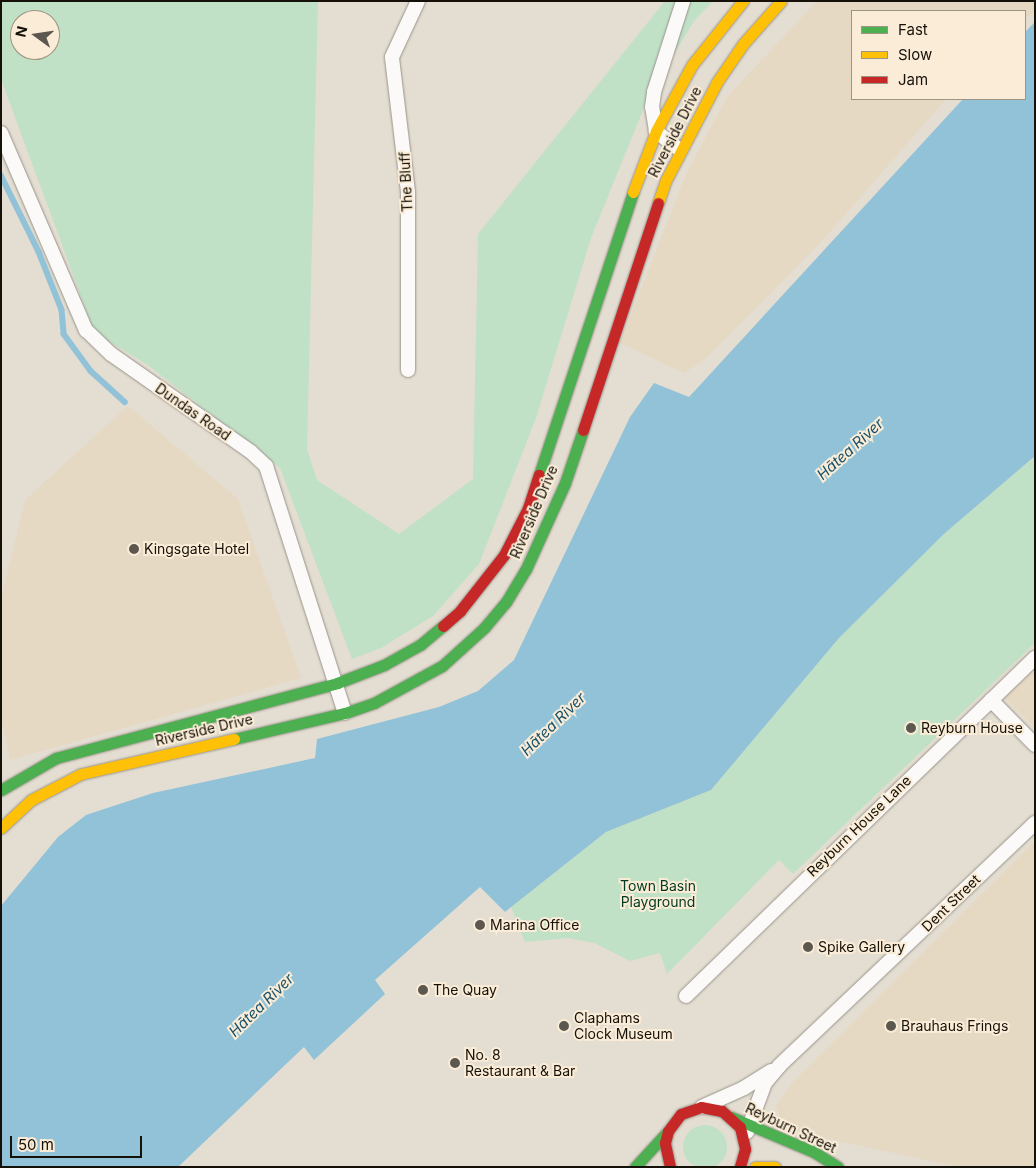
<!DOCTYPE html>
<html>
<head>
<meta charset="utf-8">
<style>
  body { margin:0 }
  #map { position:relative; width:1036px; height:1168px; overflow:hidden; background:#e4ddd1; font-family:Inter,sans-serif }
  div>[style] { position:absolute }
  .built>* { inset:0; background:#e6d9c4 }
  .green>* { inset:0; background:#c1e1c7 }
  .round { border-radius:50% }
  .water>* { inset:0; background:#91c2d8 }
  .stream>* { height:5.5px; margin:-2.75px; padding:0 2.75px; transform-origin:2.75px; border-radius:2.75px; background:#91c2d8 }
  .roads { filter:drop-shadow(0 0 1px #99948b) drop-shadow(0 0 1px #99948b) }
  .street>* { height:14px; margin:-7px; padding:0 7px; transform-origin:7px; border-radius:7px; background:#fbfaf8 }
  .fast>* { height:11px; margin:-5.5px; padding:0 5.5px; transform-origin:5.5px; border-radius:5.5px; background:#4caf50 }
  .slow>* { height:11px; margin:-5.5px; padding:0 5.5px; transform-origin:5.5px; border-radius:5.5px; background:#ffc107 }
  .jam>* { height:11px; margin:-5.5px; padding:0 5.5px; transform-origin:5.5px; border-radius:5.5px; background:#c62828 }
  .dots>* { width:14px; height:14px; translate:-50% -50%; box-sizing:border-box; border:2px solid #faecd6; border-radius:50% }
  span { translate:-50% -50%; white-space:nowrap; text-align:center; line-height:1.15; -webkit-text-stroke:4px #faecd6; paint-order:stroke }
  .street-label { font-size:14px; color:#151109 }
  .poi-label { font-size:14px; color:#151109 }
  .left { translate:0 -50%; text-align:left }
  .park-label { font-size:14px; color:#003b22 }
  .water-label { font-size:15px; color:#18526c; font-style:italic }
  .frame { position:absolute; inset:0; border:2px solid #151109; pointer-events:none }
  .legend { position:absolute; left:851px; top:10px; width:175px; height:90px; box-sizing:border-box; background:#faecd6; border:1px solid #9e9484; margin:0; padding:6px 9px; list-style:none; font-size:15px; color:#151109 }
  .legend li { display:flex; align-items:center; gap:10px; height:25px }
  .legend b { width:25px; border:1px solid #9e9484 }
  .north { position:absolute; left:10px; top:10px; width:50px; height:50px; box-sizing:border-box; background:#faecd6; border:1px solid #9e9484; border-radius:50%; rotate:284deg; font-size:14px; font-weight:700; line-height:20px; text-align:center; color:#151109 }
  .north::after { content:''; display:block; margin:auto; width:18px; height:22px; background:#5d584f; clip-path:polygon(50% 0,100% 100%,50% 72%,0 100%) }
  .scale { position:absolute; left:10px; top:1136px; width:132px; height:22px; box-sizing:border-box; border:2px solid #151109; border-top:0; padding-left:6px; font-size:15px; line-height:18px; white-space:nowrap; color:#151109; -webkit-text-stroke:4px #faecd6; paint-order:stroke }
</style>
</head>
<body>
<div id="map">
  <div class="built">
    <div style="clip-path:polygon(817px 1px,1035px 1px,1035px 11px,1025px 19px,1025px 11px,852px 11px,852px 99px,946px 99px,821px 242px,704px 360px,684px 373px,620px 343px,687px 172px,727px 97px)"></div>
    <div style="clip-path:polygon(128px 406px,238px 499px,301px 678px,10px 760px,1px 718px,1px 598px,25px 500px)"></div>
    <div style="clip-path:polygon(1035px 658px,1035px 728px,1003px 696px)"></div>
    <div style="clip-path:polygon(1035px 841px,1035px 1167px,958px 1167px,806px 1134px,781px 1120px,776px 1105px,792px 1083px)"></div>
  </div>
  <div class="green">
    <div style="clip-path:polygon(evenodd,1px 1px,318px 1px,307px 449px,317px 480px,399px 534px,473px 479px,478px 234px,665px 1px,713px 1px,694px 21px,648px 98px,591px 238px,536px 418px,479px 564px,433px 616px,381px 648px,352px 659px,280px 468px,149px 366px,94px 332px,1px 79px,1px 1px,20px 20px,50px 20px,50px 50px,20px 50px,20px 20px)"></div>
    <div style="clip-path:polygon(1035px 456px,1035px 643px,793px 874px,779px 860px,667px 974px,660px 953px,630px 961px,594px 943px,568px 938px,525px 942px,511px 907px,606px 832px,711px 790px,839px 638px,945px 533px)"></div>
    <div class="round" style="left:683px;top:1125px;width:44px;height:44px"></div>
  </div>
  <div class="water">
    <div style="clip-path:polygon(1035px 22px,1035px 456px,945px 533px,839px 638px,711px 790px,606px 832px,505px 912px,480px 887px,375px 980px,385px 994px,314px 1060px,304px 1047px,178px 1167px,1px 1167px,1px 906px,58px 837px,86px 815px,153px 793px,315px 758px,317px 739px,439px 707px,478px 691px,514px 660px,630px 417px,654px 383px,689px 397px,963px 99px,1025px 99px,1025px 32px)"></div>
  </div>
  <div class="stream">
    <div style="left:1px;top:175px;width:86px;rotate:63.7deg"></div>
    <div style="left:39px;top:252px;width:62px;rotate:68.4deg"></div>
    <div style="left:62px;top:310px;width:24px;rotate:85deg"></div>
    <div style="left:64px;top:334px;width:46px;rotate:53.9deg"></div>
    <div style="left:91px;top:371px;width:46px;rotate:42.4deg"></div>
  </div>
  <div class="roads">
    <div class="street">
      <div style="left:1px;top:133px;width:215px;rotate:66.7deg"></div>
      <div style="left:86px;top:330px;width:35px;rotate:44deg"></div>
      <div style="left:111px;top:354px;width:171px;rotate:35deg"></div>
      <div style="left:251px;top:452px;width:21px;rotate:43deg"></div>
      <div style="left:266px;top:466px;width:259px;rotate:72.3deg"></div>
      <div style="left:680px;top:150px;width:31px;rotate:-142deg"></div>
      <div style="left:656px;top:131px;width:24px;rotate:-99deg"></div>
      <div style="left:652px;top:107px;width:15px;rotate:-82deg"></div>
      <div style="left:654px;top:92px;width:96px;rotate:-72.3deg"></div>
      <div style="left:408px;top:370px;width:178px;rotate:-90deg"></div>
      <div style="left:408px;top:192px;width:136px;rotate:-96.8deg"></div>
      <div style="left:392px;top:57px;width:62px;rotate:-65.1deg"></div>
      <div style="left:991px;top:700px;width:63px;rotate:45.6deg"></div>
      <div style="left:686px;top:996px;width:486px;rotate:-44.1deg"></div>
      <div style="left:702px;top:1107px;width:46px;rotate:-24.3deg"></div>
      <div style="left:744px;top:1088px;width:32px;rotate:-32deg"></div>
      <div style="left:747px;top:1132px;width:52px;rotate:-69.8deg"></div>
      <div style="left:765px;top:1083px;width:23px;rotate:-50deg"></div>
      <div style="left:780px;top:1065px;width:352px;rotate:-43.5deg"></div>
    </div>
    <div class="fast">
      <div style="left:539px;top:475px;width:298px;rotate:-71.6deg"></div>
      <div style="left:234px;top:739px;width:114px;rotate:-13.2deg"></div>
      <div style="left:345px;top:713px;width:31px;rotate:-19deg"></div>
      <div style="left:374px;top:703px;width:77px;rotate:-28.6deg"></div>
      <div style="left:442px;top:666px;width:57px;rotate:-42.1deg"></div>
      <div style="left:484px;top:628px;width:34px;rotate:-50deg"></div>
      <div style="left:506px;top:602px;width:39px;rotate:-59deg"></div>
      <div style="left:526px;top:569px;width:94px;rotate:-65.6deg"></div>
      <div style="left:565px;top:483px;width:56px;rotate:-71.2deg"></div>
      <div style="left:1px;top:790px;width:64px;rotate:-30.2deg"></div>
      <div style="left:56px;top:758px;width:291px;rotate:-14.9deg"></div>
      <div style="left:337px;top:683px;width:50px;rotate:-21deg"></div>
      <div style="left:384px;top:665px;width:41px;rotate:-29.1deg"></div>
      <div style="left:420px;top:645px;width:30px;rotate:-40deg"></div>
      <div style="left:731px;top:1117px;width:90px;rotate:22.9deg"></div>
      <div style="left:814px;top:1152px;width:28px;rotate:32deg"></div>
      <div style="left:635px;top:1167px;width:49px;rotate:-47.5deg"></div>
    </div>
    <div class="slow">
      <div style="left:633px;top:192px;width:65px;rotate:-69.3deg"></div>
      <div style="left:656px;top:131px;width:75px;rotate:-61.4deg"></div>
      <div style="left:692px;top:65px;width:82px;rotate:-51.4deg"></div>
      <div style="left:658px;top:203px;width:24px;rotate:-71deg"></div>
      <div style="left:666px;top:180px;width:110px;rotate:-62.5deg"></div>
      <div style="left:717px;top:82px;width:46px;rotate:-55.6deg"></div>
      <div style="left:743px;top:44px;width:57px;rotate:-48.5deg"></div>
      <div style="left:1px;top:828px;width:41px;rotate:-43deg"></div>
      <div style="left:31px;top:800px;width:56px;rotate:-27.5deg"></div>
      <div style="left:81px;top:774px;width:157px;rotate:-12.9deg"></div>
      <div style="left:755px;top:1167px;width:20px"></div>
    </div>
    <div class="jam">
      <div style="left:583px;top:430px;width:239px;rotate:-71.7deg"></div>
      <div style="left:443px;top:626px;width:23px;rotate:-41deg"></div>
      <div style="left:460px;top:611px;width:71px;rotate:-51.8deg"></div>
      <div style="left:504px;top:555px;width:53px;rotate:-62.9deg"></div>
      <div style="left:528px;top:508px;width:35px;rotate:-72deg"></div>
      <div style="left:670px;top:1167px;width:25px;rotate:-102deg"></div>
      <div style="left:665px;top:1143px;width:12px;rotate:-76deg"></div>
      <div style="left:668px;top:1131px;width:21px;rotate:-53deg"></div>
      <div style="left:681px;top:1114px;width:21px;rotate:-19deg"></div>
      <div style="left:701px;top:1107px;width:21px;rotate:11deg"></div>
      <div style="left:722px;top:1111px;width:24px;rotate:42deg"></div>
      <div style="left:740px;top:1127px;width:23px;rotate:77deg"></div>
      <div style="left:745px;top:1149px;width:19px;rotate:106deg"></div>
    </div>
  </div>
  <div class="dots">
    <div style="left:134px;top:549px;background:#5d584f"></div>
    <div style="left:911px;top:728px;background:#5d584f"></div>
    <div style="left:480px;top:925px;background:#5d584f"></div>
    <div style="left:808px;top:947px;background:#5d584f"></div>
    <div style="left:423px;top:990px;background:#5d584f"></div>
    <div style="left:564px;top:1026px;background:#5d584f"></div>
    <div style="left:891px;top:1026px;background:#5d584f"></div>
    <div style="left:455px;top:1063px;background:#5d584f"></div>
  </div>
  <div class="street-label">
    <span style="left:675px;top:132px;rotate:-63deg">Riverside Drive</span>
    <span style="left:406px;top:182px;rotate:-93deg">The Bluff</span>
    <span style="left:193px;top:412px;rotate:35deg">Dundas Road</span>
    <span style="left:534px;top:512px;rotate:-67deg">Riverside Drive</span>
    <span style="left:204px;top:730px;rotate:-13deg">Riverside Drive</span>
    <span style="left:859px;top:826px;rotate:-44deg">Reyburn House Lane</span>
    <span style="left:951px;top:903px;rotate:-44deg">Dent Street</span>
    <span style="left:791px;top:1128px;rotate:25deg">Reyburn Street</span>
  </div>
  <div class="poi-label">
    <span class="left" style="left:144px;top:549px">Kingsgate Hotel</span>
    <span class="left" style="left:921px;top:728px">Reyburn House</span>
    <span class="left" style="left:490px;top:925px">Marina Office</span>
    <span class="left" style="left:818px;top:947px">Spike Gallery</span>
    <span class="left" style="left:433px;top:990px">The Quay</span>
    <span class="left" style="left:574px;top:1026px">Claphams<br>Clock Museum</span>
    <span class="left" style="left:901px;top:1026px">Brauhaus Frings</span>
    <span class="left" style="left:465px;top:1063px">No. 8<br>Restaurant &amp; Bar</span>
  </div>
  <div class="park-label">
    <span style="left:658px;top:894px">Town Basin<br>Playground</span>
  </div>
  <div class="water-label">
    <span style="left:850px;top:449px;rotate:-42deg">Hātea River</span>
    <span style="left:553px;top:724px;rotate:-44deg">Hātea River</span>
    <span style="left:261px;top:1005px;rotate:-44deg">Hātea River</span>
  </div>
  <div class="frame"></div>
  <ul class="legend">
  <li><b style="height:6px;background:#4caf50"></b>Fast</li>
  <li><b style="height:6px;background:#ffc107"></b>Slow</li>
  <li><b style="height:6px;background:#c62828"></b>Jam</li>
  </ul>
  <div class="north">N</div>
  <div class="scale">50 m</div>
</div>
</body>
</html>
